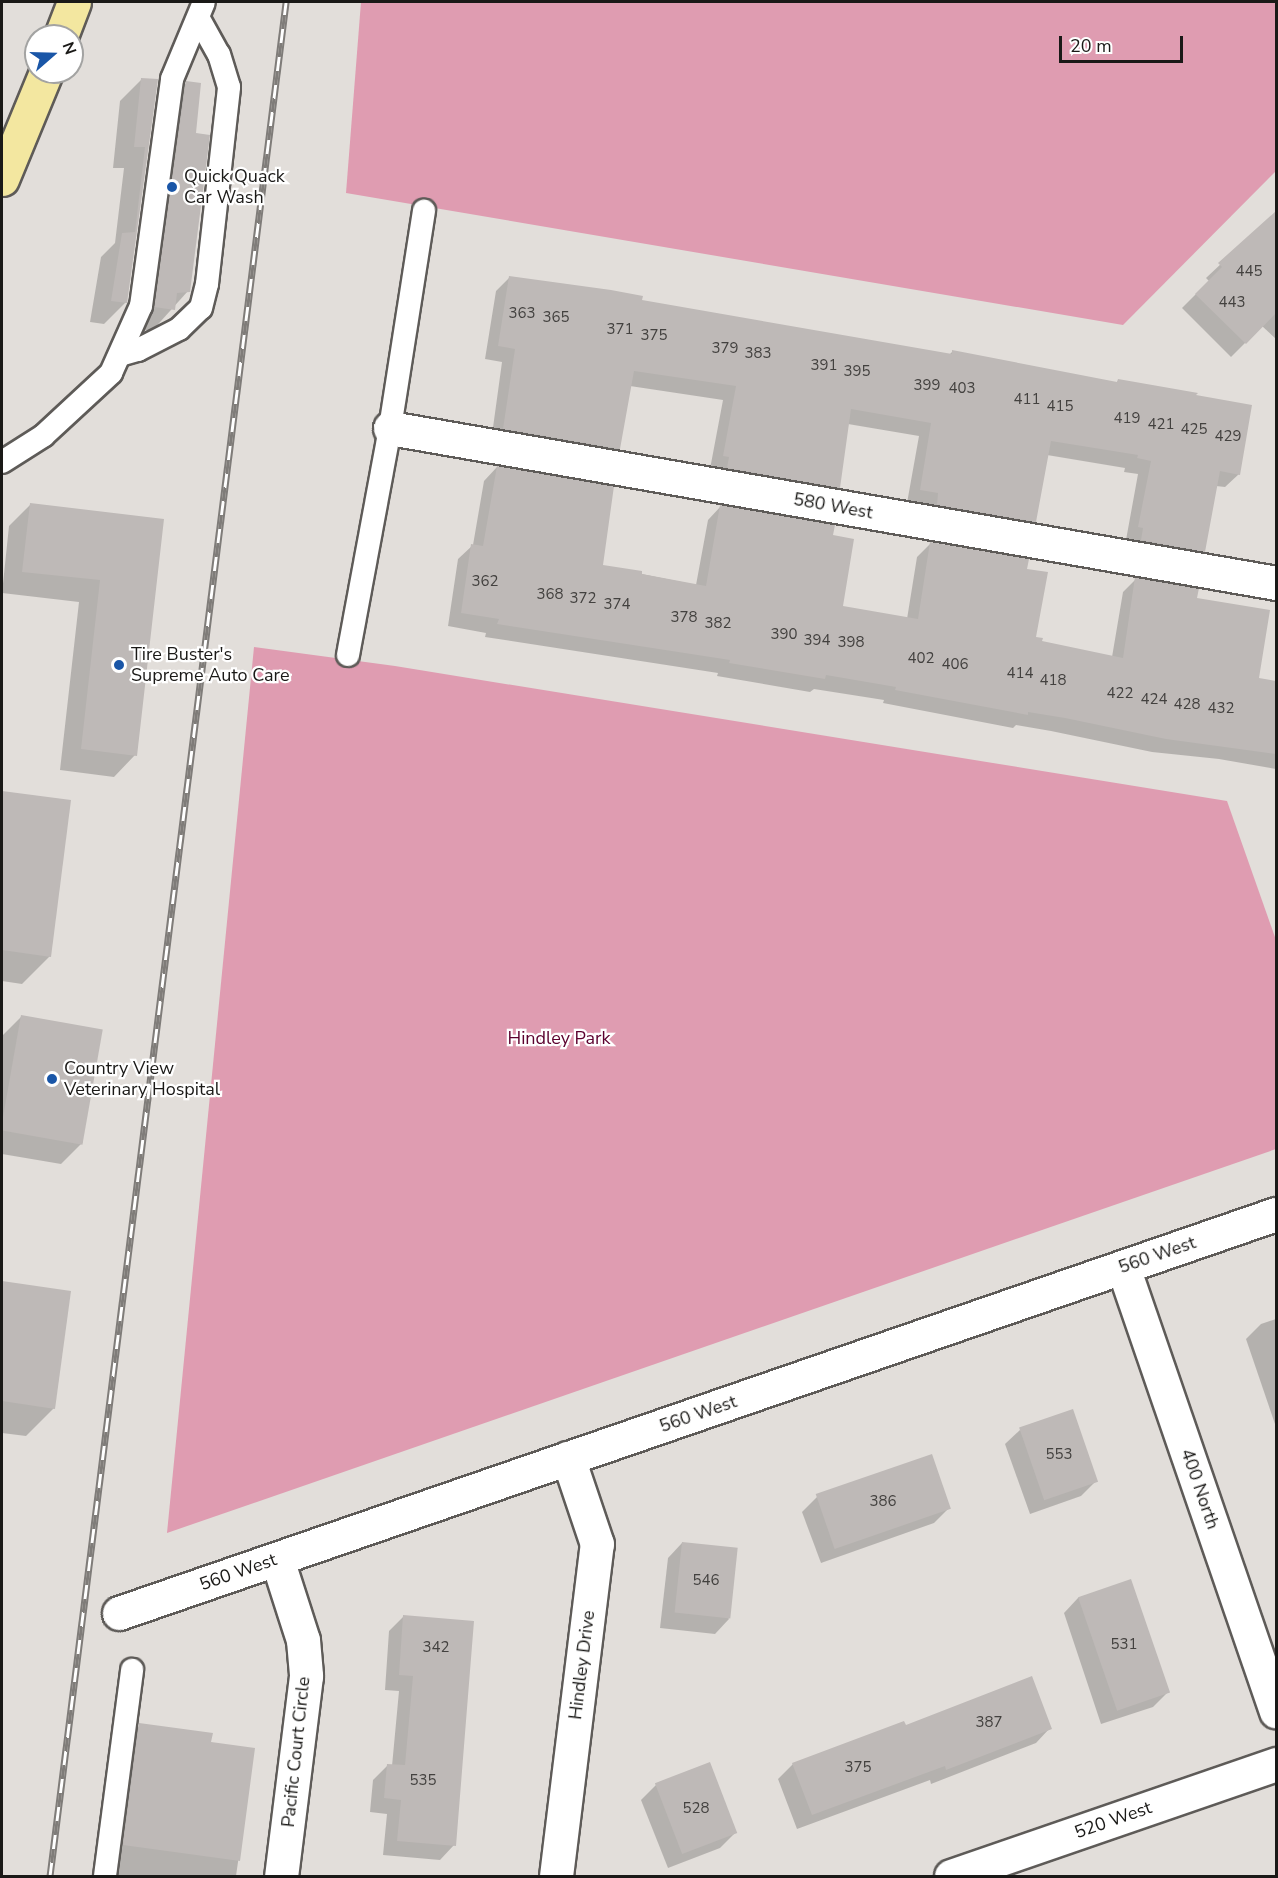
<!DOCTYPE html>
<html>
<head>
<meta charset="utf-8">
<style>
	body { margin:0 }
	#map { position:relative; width:1278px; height:1878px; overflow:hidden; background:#e2deda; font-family:"Nunito Sans",sans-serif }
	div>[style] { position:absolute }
	.green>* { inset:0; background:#df9cb1 }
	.shadow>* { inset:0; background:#0003 }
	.building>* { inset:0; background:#beb9b7; transform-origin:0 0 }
	.roads { filter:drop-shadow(2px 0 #5e5b58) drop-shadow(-2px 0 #5e5b58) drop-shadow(0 2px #5e5b58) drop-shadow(0 -2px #5e5b58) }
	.service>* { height:22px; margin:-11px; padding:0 11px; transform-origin:11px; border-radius:11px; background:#fff }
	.minor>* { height:33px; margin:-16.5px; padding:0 16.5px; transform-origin:16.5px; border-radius:16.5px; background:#fff }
	.primary>* { height:33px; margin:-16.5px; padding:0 16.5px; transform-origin:16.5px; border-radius:16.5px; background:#f3e7a0 }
	.rail>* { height:7px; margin-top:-3.5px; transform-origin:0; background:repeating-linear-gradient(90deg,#fff 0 14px,#7f7c79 0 28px); box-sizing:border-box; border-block:2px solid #7f7c79 }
	.dots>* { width:16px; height:16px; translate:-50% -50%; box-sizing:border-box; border:3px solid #fff; border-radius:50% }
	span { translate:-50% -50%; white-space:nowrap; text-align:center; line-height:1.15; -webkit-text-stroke:4.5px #fff; paint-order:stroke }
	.number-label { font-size:15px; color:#43413f }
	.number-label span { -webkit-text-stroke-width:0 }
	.poi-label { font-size:18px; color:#1a1917 }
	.left { translate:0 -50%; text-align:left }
	.street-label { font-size:18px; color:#1a1917 }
	.park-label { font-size:18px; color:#5b002e }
	.frame { position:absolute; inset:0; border:3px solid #1a1917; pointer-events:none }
	.north { position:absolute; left:24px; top:24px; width:60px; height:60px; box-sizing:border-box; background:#fff; border:2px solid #a3a3a2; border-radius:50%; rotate:70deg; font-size:16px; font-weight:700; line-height:24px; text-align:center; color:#1a1917 }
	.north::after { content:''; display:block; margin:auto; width:21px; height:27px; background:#1a56a7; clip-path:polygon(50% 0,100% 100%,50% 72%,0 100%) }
	.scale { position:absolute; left:1059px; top:36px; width:124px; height:27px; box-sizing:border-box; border:3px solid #1a1917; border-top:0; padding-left:8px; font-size:18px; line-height:21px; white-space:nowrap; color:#1a1917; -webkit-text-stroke:4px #fff; paint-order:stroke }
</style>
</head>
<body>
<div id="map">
	<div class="green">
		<i style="clip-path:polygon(361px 2px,1276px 2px,1276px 171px,1123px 325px,346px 193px)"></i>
		<i style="clip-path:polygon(254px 647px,395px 666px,1227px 801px,1276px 940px,1276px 1149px,167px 1533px)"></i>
	</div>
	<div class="shadow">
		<i style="clip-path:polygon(142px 79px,157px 81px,126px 302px,104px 324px,90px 322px,101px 257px,115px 243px,124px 168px,113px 168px,120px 101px)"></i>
		<i style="clip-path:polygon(186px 83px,195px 134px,188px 291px,152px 331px,134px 328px,164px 105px)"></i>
		<i style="clip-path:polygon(1276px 212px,1276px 339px,1262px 326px,1231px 357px,1182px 308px,1209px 281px,1206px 278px)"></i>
		<i style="clip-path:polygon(509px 278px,949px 355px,953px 351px,1116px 383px,1118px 381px,1239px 474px,1225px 487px,1216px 486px,1204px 551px,1191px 564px,1126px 540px,1138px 474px,1124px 472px,1125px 468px,1047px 455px,1035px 521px,1021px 535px,907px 503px,919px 436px,848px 424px,839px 487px,825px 500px,710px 469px,723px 400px,630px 386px,619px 449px,606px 462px,491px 442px,502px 362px,485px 359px,496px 291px)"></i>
		<i style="clip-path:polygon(497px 467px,602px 566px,696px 585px,708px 520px,721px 506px,831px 536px,841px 607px,907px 619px,917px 557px,931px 543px,1026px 570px,1034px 638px,1040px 643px,1112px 657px,1123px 592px,1136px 579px,1195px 599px,1258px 679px,1276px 682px,1276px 769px,1219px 759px,1152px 752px,1051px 731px,1016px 725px,1013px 728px,883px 703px,884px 700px,814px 689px,810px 692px,717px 676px,718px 673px,485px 637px,486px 633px,448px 626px,458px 559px,473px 545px,484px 481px)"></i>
		<i style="clip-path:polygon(31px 504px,163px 520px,135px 755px,114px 777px,60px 770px,79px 602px,2px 593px,9px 526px)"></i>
		<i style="clip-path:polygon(2px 793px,69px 802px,50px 956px,22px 984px,2px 981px)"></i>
		<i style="clip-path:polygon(21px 1017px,83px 1142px,61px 1164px,2px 1154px,2px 1036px)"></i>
		<i style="clip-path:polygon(2px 1282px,70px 1292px,54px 1408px,26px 1436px,2px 1433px)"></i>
		<i style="clip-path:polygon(1276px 1319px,1276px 1427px,1246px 1339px,1261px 1324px)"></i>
		<i style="clip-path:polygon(1020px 1430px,1096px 1481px,1081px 1496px,1030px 1514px,1005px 1444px)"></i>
		<i style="clip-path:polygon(817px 1497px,949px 1508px,934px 1523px,821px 1563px,802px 1512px)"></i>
		<i style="clip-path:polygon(682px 1543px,729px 1619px,715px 1634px,660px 1628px,668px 1558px)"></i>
		<i style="clip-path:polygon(1130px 1581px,1168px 1692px,1153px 1707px,1101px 1724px,1064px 1613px,1078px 1598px)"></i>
		<i style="clip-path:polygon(404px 1616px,454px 1845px,440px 1860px,383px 1855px,387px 1814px,370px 1812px,373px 1780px,388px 1765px,392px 1766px,399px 1691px,385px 1690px,389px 1631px)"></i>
		<i style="clip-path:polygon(140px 1725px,210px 1744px,254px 1750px,236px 1876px,105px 1876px,118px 1747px)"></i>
		<i style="clip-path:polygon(905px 1727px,1050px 1728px,1036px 1743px,931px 1784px,930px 1780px,797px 1829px,778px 1779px,793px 1764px)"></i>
		<i style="clip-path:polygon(656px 1785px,735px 1833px,720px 1848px,668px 1868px,641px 1800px)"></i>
	</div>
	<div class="building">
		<i style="clip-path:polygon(141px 78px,158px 79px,127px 303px,111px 301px,122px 233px,135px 232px,145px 147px,134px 147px)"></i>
		<i style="clip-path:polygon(186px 81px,201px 83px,196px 133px,210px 135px,190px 292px,177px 293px,175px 310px,154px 307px)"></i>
		<i style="clip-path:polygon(1276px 211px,1276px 313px,1246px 344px,1195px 294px,1222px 267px,1218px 263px)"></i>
		<i style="clip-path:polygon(509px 276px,611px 290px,643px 296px,642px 300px,952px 354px,952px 350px,1117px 382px,1118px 379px,1198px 393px,1196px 395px,1252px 405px,1240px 475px,1220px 471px,1205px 552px,1141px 540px,1143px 528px,1138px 527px,1151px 461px,1137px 458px,1138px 455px,1051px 441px,1036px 522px,937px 505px,938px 493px,920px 490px,931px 423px,851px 409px,840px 488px,727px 468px,729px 457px,723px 456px,736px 386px,634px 371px,620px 449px,503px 429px,515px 349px,498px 346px)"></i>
		<i style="clip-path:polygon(497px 466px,614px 486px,603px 565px,642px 571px,642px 574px,706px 586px,720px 505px,835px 525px,833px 535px,854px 539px,843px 606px,918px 619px,930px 542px,1029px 559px,1027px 569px,1048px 572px,1036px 637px,1043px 638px,1042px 641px,1123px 658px,1135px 577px,1199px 588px,1197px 598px,1270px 610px,1259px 678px,1276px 681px,1276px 754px,1166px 739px,1065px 718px,1028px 712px,1028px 715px,895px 690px,896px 687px,826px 675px,825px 679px,729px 663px,730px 660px,497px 624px,499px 619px,461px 613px,471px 544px,483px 546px)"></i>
		<i style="clip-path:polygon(30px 503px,164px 519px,137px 756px,81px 749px,100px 580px,22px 572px)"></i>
		<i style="clip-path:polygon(2px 791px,71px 800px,51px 957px,2px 950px)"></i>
		<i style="left:21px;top:1015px;width:83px;height:117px;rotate:10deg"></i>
		<i style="clip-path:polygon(2px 1281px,71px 1291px,55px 1409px,2px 1401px)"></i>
		<i style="left:1073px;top:1409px;width:77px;height:57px;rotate:71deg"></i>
		<i style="left:932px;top:1454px;width:58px;height:123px;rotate:71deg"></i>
		<i style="left:682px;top:1542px;width:56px;height:71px;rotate:6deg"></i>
		<i style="left:1131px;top:1579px;width:120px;height:56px;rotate:71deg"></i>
		<i style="clip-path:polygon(403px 1615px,474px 1621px,456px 1846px,397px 1841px,401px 1800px,384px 1798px,387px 1764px,405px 1765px,413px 1676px,399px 1675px)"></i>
		<i style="clip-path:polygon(1032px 1676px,1052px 1729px,946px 1770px,945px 1766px,812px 1815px,792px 1763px,904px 1721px,906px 1725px)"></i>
		<i style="clip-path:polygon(139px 1723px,213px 1733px,211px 1742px,255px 1748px,240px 1861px,123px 1845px)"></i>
		<i style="left:710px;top:1762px;width:76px;height:59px;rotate:69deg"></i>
	</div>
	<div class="roads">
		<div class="service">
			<i style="left:120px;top:355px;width:19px;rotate:-16deg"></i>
			<i style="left:138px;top:350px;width:46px;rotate:-27.1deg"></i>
			<i style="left:179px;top:329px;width:30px;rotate:-44deg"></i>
			<i style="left:201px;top:308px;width:25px;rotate:-76deg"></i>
			<i style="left:207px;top:284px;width:198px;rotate:-83.6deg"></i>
			<i style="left:229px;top:87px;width:34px;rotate:-107deg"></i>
			<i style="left:219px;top:55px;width:41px;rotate:-119.1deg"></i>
			<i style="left:2px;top:462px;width:49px;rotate:-32.4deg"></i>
			<i style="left:43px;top:436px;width:93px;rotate:-42.8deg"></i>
			<i style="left:111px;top:373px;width:73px;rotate:-65.9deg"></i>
			<i style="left:141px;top:306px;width:229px;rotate:-82.2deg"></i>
			<i style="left:172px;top:79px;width:83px;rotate:-67.4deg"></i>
			<i style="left:348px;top:655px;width:231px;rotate:-79.5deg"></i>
			<i style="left:390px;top:428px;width:220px;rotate:-81.1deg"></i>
			<i style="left:105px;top:1876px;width:208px;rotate:-82.5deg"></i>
		</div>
		<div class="minor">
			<i style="left:390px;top:428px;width:899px;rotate:9.92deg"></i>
			<i style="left:1123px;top:1267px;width:470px;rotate:71deg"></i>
			<i style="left:277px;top:1559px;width:85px;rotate:72.2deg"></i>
			<i style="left:303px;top:1640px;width:36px;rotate:85deg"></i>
			<i style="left:306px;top:1676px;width:202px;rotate:97.1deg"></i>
			<i style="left:119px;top:1613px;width:1224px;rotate:-19.03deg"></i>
			<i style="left:556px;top:1876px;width:335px;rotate:-83deg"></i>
			<i style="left:597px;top:1544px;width:91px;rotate:-108.6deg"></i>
			<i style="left:951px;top:1876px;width:344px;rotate:-19deg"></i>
		</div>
		<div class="primary">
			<i style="left:61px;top:36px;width:36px;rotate:-69deg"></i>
			<i style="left:2px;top:179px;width:116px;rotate:-67.6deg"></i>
		</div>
	</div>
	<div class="rail">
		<i style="left:50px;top:1876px;width:1889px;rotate:-82.82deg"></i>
	</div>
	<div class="dots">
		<i style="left:172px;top:187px;background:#1a56a7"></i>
		<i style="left:119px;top:665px;background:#1a56a7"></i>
		<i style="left:52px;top:1079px;background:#1a56a7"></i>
	</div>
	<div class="number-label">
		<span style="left:1249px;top:272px">445</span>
		<span style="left:1232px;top:303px">443</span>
		<span style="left:522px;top:314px">363</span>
		<span style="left:556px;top:318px">365</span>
		<span style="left:620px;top:330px">371</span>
		<span style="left:654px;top:336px">375</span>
		<span style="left:725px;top:349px">379</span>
		<span style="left:758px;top:354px">383</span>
		<span style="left:824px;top:366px">391</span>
		<span style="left:857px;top:372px">395</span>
		<span style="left:927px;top:386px">399</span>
		<span style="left:962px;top:389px">403</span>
		<span style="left:1027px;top:400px">411</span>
		<span style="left:1060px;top:407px">415</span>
		<span style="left:1127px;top:419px">419</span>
		<span style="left:1161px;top:425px">421</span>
		<span style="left:1194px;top:430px">425</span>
		<span style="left:1228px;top:437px">429</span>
		<span style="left:485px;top:582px">362</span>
		<span style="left:550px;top:595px">368</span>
		<span style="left:583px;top:599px">372</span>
		<span style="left:617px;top:605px">374</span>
		<span style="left:684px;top:618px">378</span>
		<span style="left:718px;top:624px">382</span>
		<span style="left:784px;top:635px">390</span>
		<span style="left:817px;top:641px">394</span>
		<span style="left:851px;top:643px">398</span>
		<span style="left:921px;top:659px">402</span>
		<span style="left:955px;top:665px">406</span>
		<span style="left:1020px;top:674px">414</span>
		<span style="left:1053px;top:681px">418</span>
		<span style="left:1120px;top:694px">422</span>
		<span style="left:1154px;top:700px">424</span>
		<span style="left:1187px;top:705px">428</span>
		<span style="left:1221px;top:709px">432</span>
		<span style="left:1059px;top:1455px">553</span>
		<span style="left:883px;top:1502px">386</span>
		<span style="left:706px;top:1581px">546</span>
		<span style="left:1124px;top:1645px">531</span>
		<span style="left:436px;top:1648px">342</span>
		<span style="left:989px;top:1723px">387</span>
		<span style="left:858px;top:1768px">375</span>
		<span style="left:423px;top:1781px">535</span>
		<span style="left:696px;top:1809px">528</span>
	</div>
	<div class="poi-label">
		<span class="left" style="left:184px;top:187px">Quick Quack<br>Car Wash</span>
		<span class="left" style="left:131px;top:665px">Tire Buster's<br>Supreme Auto Care</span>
		<span class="left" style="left:64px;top:1079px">Country View<br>Veterinary Hospital</span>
	</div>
	<div class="street-label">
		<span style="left:833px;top:506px;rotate:10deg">580 West</span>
		<span style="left:1157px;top:1255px;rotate:-19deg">560 West</span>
		<span style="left:698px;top:1414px;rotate:-19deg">560 West</span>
		<span style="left:1200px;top:1489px;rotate:71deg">400 North</span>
		<span style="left:238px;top:1572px;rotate:-19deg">560 West</span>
		<span style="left:582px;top:1665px;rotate:-83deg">Hindley Drive</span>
		<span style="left:296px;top:1752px;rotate:-84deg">Pacific Court Circle</span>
		<span style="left:1113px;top:1820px;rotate:-19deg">520 West</span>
	</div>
	<div class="park-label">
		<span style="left:559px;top:1038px">Hindley Park</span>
	</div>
	<div class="frame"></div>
	<div class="north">N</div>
	<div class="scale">20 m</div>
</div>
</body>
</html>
